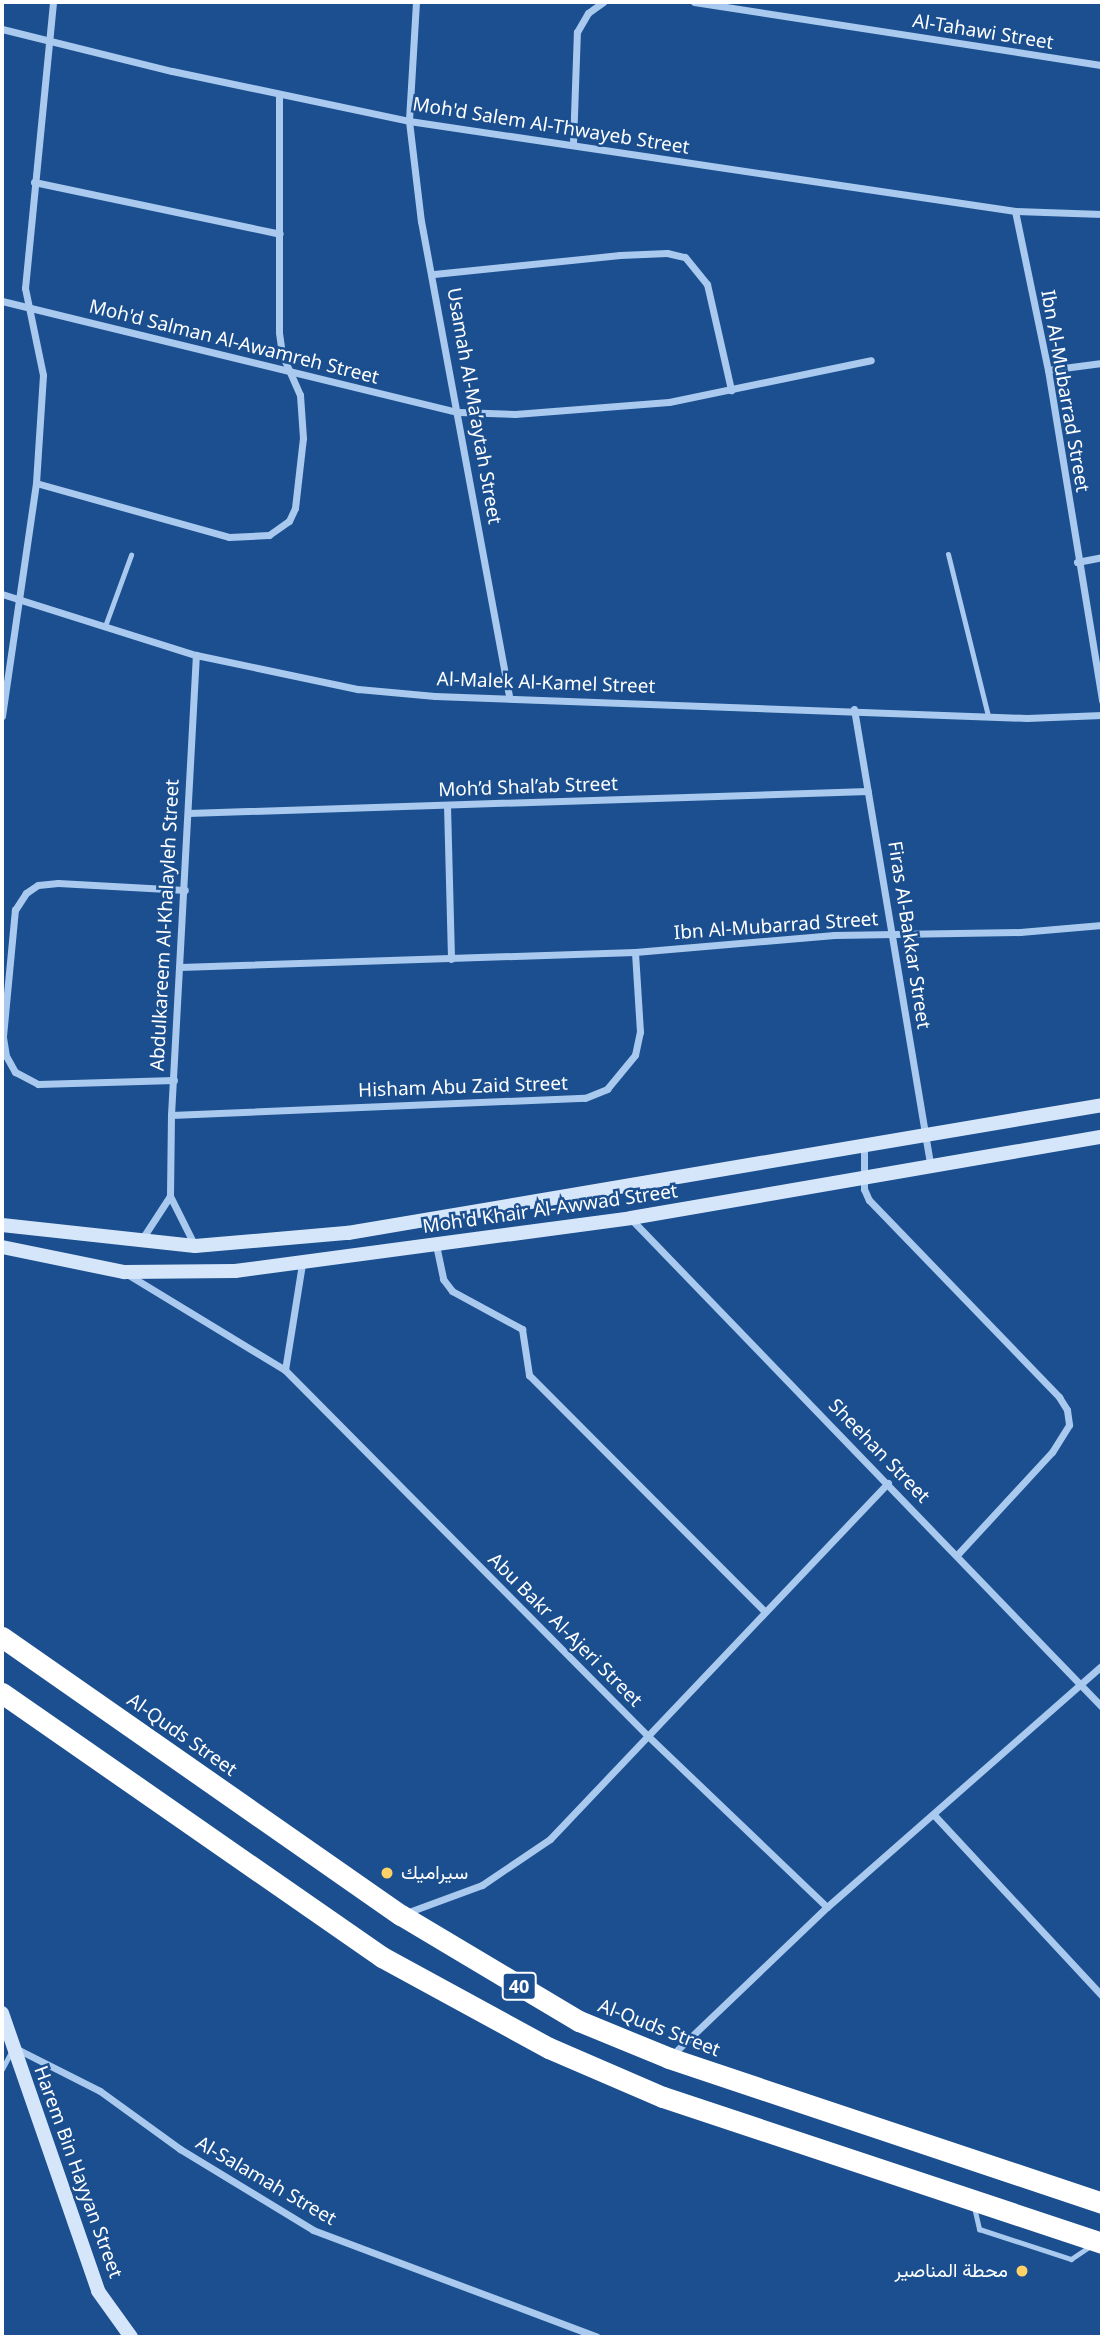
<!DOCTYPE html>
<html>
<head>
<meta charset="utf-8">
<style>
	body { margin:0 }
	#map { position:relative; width:1104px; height:2339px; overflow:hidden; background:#1b4f8f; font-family:"Noto Sans",Vazirmatn,sans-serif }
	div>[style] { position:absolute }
	.lane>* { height:5px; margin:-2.5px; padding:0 2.5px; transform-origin:2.5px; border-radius:2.5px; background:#a9c9ee }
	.street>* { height:7px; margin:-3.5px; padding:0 3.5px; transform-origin:3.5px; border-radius:3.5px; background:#a9c9ee }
	.secondary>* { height:14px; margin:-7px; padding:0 7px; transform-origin:7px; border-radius:7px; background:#d6e6fa }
	.highway>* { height:21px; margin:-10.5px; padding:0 10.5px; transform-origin:10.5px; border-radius:10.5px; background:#fff }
	.dots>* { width:19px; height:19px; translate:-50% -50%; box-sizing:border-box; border:4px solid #1b4f8f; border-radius:50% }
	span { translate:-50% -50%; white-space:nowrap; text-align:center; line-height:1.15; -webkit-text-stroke:5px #1b4f8f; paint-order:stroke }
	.shield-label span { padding:2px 5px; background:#1b4f8f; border:2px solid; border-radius:5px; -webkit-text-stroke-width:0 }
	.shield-label { font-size:18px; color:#fff; font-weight:700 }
	.street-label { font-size:19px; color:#fff }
	.poi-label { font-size:19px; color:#fff }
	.left { translate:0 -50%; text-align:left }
	.right { translate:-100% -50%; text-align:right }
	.frame { position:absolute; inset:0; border:4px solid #fff; pointer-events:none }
</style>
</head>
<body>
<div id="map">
	<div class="lane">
		<i style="left:948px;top:554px;width:167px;rotate:76.1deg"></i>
		<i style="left:105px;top:626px;width:76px;rotate:-69.9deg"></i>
		<i style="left:2px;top:2069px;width:21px;rotate:-62deg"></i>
		<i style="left:974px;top:2207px;width:23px;rotate:77deg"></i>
		<i style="left:979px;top:2229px;width:97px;rotate:18.1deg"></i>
		<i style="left:1071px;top:2259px;width:25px;rotate:-34deg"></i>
	</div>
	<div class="street">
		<i style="left:416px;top:2px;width:119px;rotate:93.4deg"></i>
		<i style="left:409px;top:121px;width:101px;rotate:83.2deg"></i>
		<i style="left:421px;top:221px;width:485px;rotate:79.5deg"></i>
		<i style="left:694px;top:2px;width:413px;rotate:8.8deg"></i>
		<i style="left:2px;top:29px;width:175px;rotate:13.9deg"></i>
		<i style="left:172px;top:71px;width:242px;rotate:11.9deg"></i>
		<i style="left:409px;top:121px;width:613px;rotate:8.45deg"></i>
		<i style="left:1015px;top:211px;width:87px;rotate:2deg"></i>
		<i style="left:573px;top:144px;width:112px;rotate:-88deg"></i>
		<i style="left:577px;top:32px;width:22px;rotate:-60deg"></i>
		<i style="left:588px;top:13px;width:19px;rotate:-36deg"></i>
		<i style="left:34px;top:182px;width:251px;rotate:11.9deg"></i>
		<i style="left:1015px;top:211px;width:162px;rotate:78.3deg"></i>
		<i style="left:1048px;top:370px;width:335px;rotate:80.7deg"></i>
		<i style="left:434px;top:274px;width:187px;rotate:-5.8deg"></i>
		<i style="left:620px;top:255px;width:47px;rotate:-2.4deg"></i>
		<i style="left:667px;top:253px;width:18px;rotate:13deg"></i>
		<i style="left:685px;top:257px;width:35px;rotate:51deg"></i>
		<i style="left:707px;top:284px;width:109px;rotate:77.2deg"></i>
		<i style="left:2px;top:301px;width:470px;rotate:13.7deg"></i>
		<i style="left:459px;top:412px;width:56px;rotate:2deg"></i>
		<i style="left:515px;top:414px;width:154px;rotate:-4.5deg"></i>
		<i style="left:669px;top:402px;width:206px;rotate:-11.7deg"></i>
		<i style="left:1048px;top:370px;width:54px;rotate:-7.4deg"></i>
		<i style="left:36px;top:483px;width:200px;rotate:15.6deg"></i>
		<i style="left:229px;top:537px;width:40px;rotate:-2.9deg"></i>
		<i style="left:269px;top:535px;width:24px;rotate:-35deg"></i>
		<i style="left:289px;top:521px;width:14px;rotate:-65deg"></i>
		<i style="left:295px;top:508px;width:70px;rotate:-83.5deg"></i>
		<i style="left:303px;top:438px;width:43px;rotate:-94deg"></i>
		<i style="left:300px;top:395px;width:45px;rotate:-113.7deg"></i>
		<i style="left:282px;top:354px;width:22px;rotate:-98deg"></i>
		<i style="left:279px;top:332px;width:237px;rotate:-90deg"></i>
		<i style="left:1077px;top:562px;width:25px;rotate:-11deg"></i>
		<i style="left:2px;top:594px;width:203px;rotate:17.5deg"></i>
		<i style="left:196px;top:655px;width:166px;rotate:11.9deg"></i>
		<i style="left:358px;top:689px;width:77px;rotate:5.2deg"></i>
		<i style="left:435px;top:696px;width:592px;rotate:2.13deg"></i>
		<i style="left:1027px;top:718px;width:75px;rotate:-2.3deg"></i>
		<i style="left:854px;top:709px;width:464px;rotate:80.5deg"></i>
		<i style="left:2px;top:716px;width:235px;rotate:-81.7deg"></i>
		<i style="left:36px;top:483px;width:108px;rotate:-86.3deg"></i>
		<i style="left:43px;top:375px;width:89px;rotate:-101.7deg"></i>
		<i style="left:25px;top:288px;width:287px;rotate:-84.4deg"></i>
		<i style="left:447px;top:805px;width:154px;rotate:88.5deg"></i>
		<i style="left:188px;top:813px;width:680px;rotate:-1.85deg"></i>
		<i style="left:180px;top:967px;width:455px;rotate:-1.9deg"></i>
		<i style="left:635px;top:952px;width:200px;rotate:-4.9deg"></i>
		<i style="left:834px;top:935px;width:186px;rotate:-0.9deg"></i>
		<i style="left:1020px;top:932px;width:82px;rotate:-4.9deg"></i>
		<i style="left:174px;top:1080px;width:136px;rotate:178.3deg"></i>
		<i style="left:38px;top:1084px;width:26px;rotate:-152deg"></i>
		<i style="left:15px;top:1072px;width:18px;rotate:-119deg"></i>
		<i style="left:6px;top:1056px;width:20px;rotate:-99deg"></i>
		<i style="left:3px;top:1036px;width:127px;rotate:-84.6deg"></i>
		<i style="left:15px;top:910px;width:20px;rotate:-57deg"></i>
		<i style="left:26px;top:893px;width:14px;rotate:-34deg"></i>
		<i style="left:38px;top:885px;width:20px;rotate:-6deg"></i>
		<i style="left:58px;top:883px;width:127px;rotate:3.2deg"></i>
		<i style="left:171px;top:1115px;width:414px;rotate:-2.4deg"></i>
		<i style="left:585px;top:1098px;width:24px;rotate:-22deg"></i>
		<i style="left:607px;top:1089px;width:44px;rotate:-50.5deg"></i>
		<i style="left:635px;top:1055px;width:24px;rotate:-78deg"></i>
		<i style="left:640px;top:1032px;width:80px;rotate:-93.6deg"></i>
		<i style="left:864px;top:1147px;width:42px;rotate:90deg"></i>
		<i style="left:864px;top:1189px;width:12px;rotate:66deg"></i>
		<i style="left:869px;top:1200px;width:274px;rotate:46deg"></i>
		<i style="left:1059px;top:1397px;width:15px;rotate:58deg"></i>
		<i style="left:1067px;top:1410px;width:15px;rotate:82deg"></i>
		<i style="left:1069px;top:1425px;width:32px;rotate:122deg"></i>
		<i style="left:1052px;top:1452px;width:140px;rotate:132.7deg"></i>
		<i style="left:631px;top:1219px;width:678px;rotate:46.02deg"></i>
		<i style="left:142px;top:1239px;width:51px;rotate:-56.9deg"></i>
		<i style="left:436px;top:1245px;width:35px;rotate:78deg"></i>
		<i style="left:443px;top:1279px;width:15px;rotate:53deg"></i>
		<i style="left:452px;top:1291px;width:80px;rotate:28.5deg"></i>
		<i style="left:522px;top:1329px;width:47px;rotate:81.3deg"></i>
		<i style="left:529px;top:1375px;width:334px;rotate:45.1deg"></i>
		<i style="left:195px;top:1246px;width:56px;rotate:-116.6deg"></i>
		<i style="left:170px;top:1196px;width:81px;rotate:-89.3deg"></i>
		<i style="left:171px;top:1115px;width:461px;rotate:-86.9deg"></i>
		<i style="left:127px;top:1274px;width:185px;rotate:31.3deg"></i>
		<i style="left:285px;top:1370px;width:517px;rotate:45.24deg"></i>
		<i style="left:649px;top:1737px;width:246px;rotate:43.7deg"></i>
		<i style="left:285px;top:1370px;width:107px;rotate:-80.9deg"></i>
		<i style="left:934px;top:1815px;width:247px;rotate:47.1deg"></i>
		<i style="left:406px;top:1913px;width:81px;rotate:-20.2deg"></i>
		<i style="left:482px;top:1885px;width:82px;rotate:-34.1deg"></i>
		<i style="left:550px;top:1839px;width:491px;rotate:-46.5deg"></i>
		<i style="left:15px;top:2048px;width:95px;rotate:26.8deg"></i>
		<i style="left:100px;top:2091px;width:99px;rotate:35.9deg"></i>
		<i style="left:180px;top:2149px;width:156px;rotate:31.3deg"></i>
		<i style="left:313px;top:2230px;width:303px;rotate:20.6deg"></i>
		<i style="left:672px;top:2055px;width:214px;rotate:-43.7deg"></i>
		<i style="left:827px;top:1907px;width:366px;rotate:-41.3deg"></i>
	</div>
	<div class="secondary">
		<i style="left:2px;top:1225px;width:194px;rotate:6.2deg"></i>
		<i style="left:195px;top:1246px;width:154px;rotate:-4.9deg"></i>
		<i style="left:348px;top:1233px;width:765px;rotate:-9.63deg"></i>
		<i style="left:2px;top:1247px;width:125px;rotate:11.6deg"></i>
		<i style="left:124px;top:1272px;width:111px;rotate:-0.5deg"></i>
		<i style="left:235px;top:1271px;width:400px;rotate:-7.6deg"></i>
		<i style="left:631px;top:1218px;width:478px;rotate:-9.8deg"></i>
		<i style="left:2px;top:2013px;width:294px;rotate:70.9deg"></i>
		<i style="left:98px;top:2291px;width:57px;rotate:54.3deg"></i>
	</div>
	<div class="highway">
		<i style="left:2px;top:1637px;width:486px;rotate:34.9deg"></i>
		<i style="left:401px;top:1915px;width:207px;rotate:30.8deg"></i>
		<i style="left:579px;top:2021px;width:97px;rotate:22.3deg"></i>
		<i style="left:669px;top:2058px;width:457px;rotate:18.5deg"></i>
		<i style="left:2px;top:1693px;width:463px;rotate:34.8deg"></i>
		<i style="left:382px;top:1957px;width:190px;rotate:28.6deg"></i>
		<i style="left:549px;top:2048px;width:124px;rotate:23.3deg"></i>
		<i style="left:663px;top:2097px;width:463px;rotate:18.4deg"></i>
	</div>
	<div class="dots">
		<i style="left:387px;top:1873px;background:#ffd166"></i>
		<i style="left:1022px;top:2271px;background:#ffd166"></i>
	</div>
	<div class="shield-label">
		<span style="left:519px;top:1986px">40</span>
	</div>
	<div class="street-label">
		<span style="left:983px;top:32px;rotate:9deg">Al-Tahawi Street</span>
		<span style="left:551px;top:126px;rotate:9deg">Moh'd Salem Al-Thwayeb Street</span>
		<span style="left:234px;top:342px;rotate:14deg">Moh'd Salman Al-Awamreh Street</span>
		<span style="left:1065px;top:391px;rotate:80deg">Ibn Al-Mubarrad Street</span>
		<span style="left:474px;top:406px;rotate:80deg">Usamah Al-Ma’aytah Street</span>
		<span style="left:546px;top:683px;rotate:2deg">Al-Malek Al-Kamel Street</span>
		<span style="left:528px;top:787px;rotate:-2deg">Moh’d Shal’ab Street</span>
		<span style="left:165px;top:925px;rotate:-87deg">Abdulkareem Al-Khalayleh Street</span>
		<span style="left:776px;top:926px;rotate:-4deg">Ibn Al-Mubarrad Street</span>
		<span style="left:909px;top:935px;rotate:81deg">Firas Al-Bakkar Street</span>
		<span style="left:463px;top:1087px;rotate:-2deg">Hisham Abu Zaid Street</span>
		<span style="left:550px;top:1209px;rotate:-8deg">Moh'd Khair Al-Awwad Street</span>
		<span style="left:879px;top:1451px;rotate:46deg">Sheehan Street</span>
		<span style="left:565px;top:1630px;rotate:45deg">Abu Bakr Al-Ajeri Street</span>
		<span style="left:182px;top:1735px;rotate:35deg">Al-Quds Street</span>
		<span style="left:659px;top:2028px;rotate:21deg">Al-Quds Street</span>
		<span style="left:78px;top:2172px;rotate:70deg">Harem Bin Hayyan Street</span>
		<span style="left:266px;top:2181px;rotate:30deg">Al-Salamah Street</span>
	</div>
	<div class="poi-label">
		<span class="left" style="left:401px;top:1873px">سيراميك</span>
		<span class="right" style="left:1008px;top:2271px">محطة المناصير</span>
	</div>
	<div class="frame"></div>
</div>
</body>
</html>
